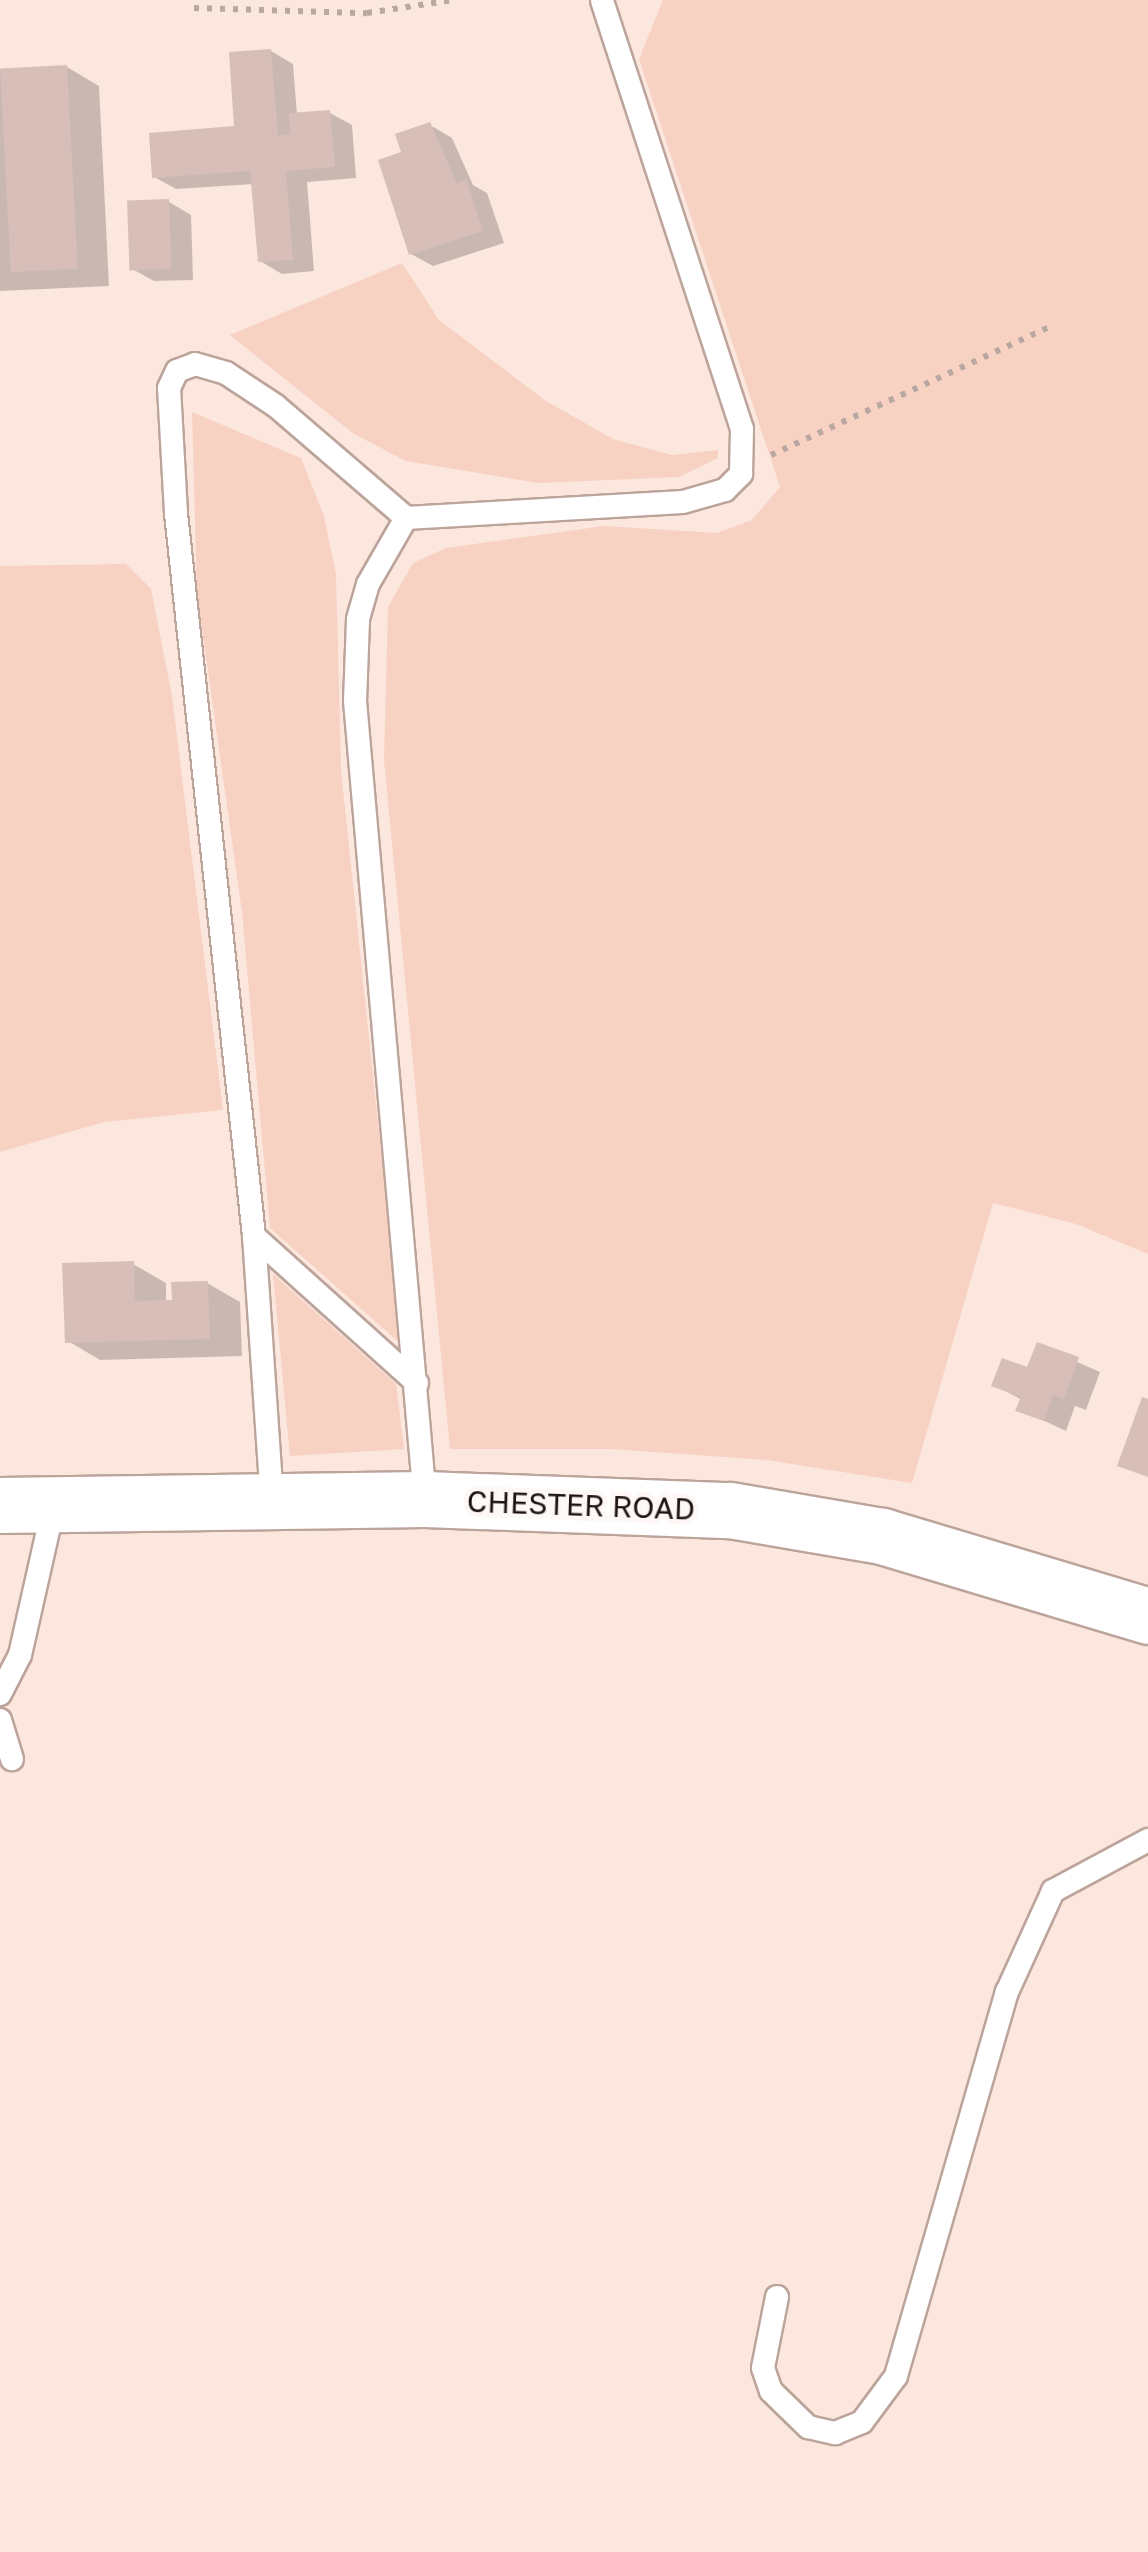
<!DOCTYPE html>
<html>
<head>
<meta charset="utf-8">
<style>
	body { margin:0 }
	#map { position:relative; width:1148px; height:2552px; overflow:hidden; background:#fce7df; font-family:"Golos Text",sans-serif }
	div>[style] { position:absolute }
	.green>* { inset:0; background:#f7d1c1 }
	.shadow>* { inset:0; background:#0003 }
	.building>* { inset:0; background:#d8beb8; transform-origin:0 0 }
	.path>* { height:6px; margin-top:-3px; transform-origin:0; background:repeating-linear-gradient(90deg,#b9a8a1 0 5px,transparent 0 13px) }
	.roads { filter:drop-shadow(2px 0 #bca49b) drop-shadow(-2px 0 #bca49b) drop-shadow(0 2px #bca49b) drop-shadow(0 -2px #bca49b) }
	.service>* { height:22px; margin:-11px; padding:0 11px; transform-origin:11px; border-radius:11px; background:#fff }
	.primary>* { height:55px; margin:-27.5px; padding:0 27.5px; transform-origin:27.5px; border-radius:27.5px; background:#fff }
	span { translate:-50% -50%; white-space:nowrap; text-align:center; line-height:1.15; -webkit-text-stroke:10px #fdf8f6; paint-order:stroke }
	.street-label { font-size:30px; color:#1e1512 }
</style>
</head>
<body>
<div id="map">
	<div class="green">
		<i style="clip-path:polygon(663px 0,1148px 0,1148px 1254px,1076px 1224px,993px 1203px,912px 1483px,767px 1460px,611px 1449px,450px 1449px,384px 760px,388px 607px,413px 563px,446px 548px,604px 526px,717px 533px,752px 520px,780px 487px,639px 59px)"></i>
		<i style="clip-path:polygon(402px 263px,439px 320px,546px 401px,613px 439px,672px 455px,718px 450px,718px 458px,679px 477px,538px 483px,406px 461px,354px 434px,230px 335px)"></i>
		<i style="clip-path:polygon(192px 412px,301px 458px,324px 516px,336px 574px,341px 770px,401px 1344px,270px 1228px,242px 912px,197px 593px)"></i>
		<i style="clip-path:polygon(126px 564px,151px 589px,172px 696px,223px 1110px,104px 1122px,0 1152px,0 566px)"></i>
		<i style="clip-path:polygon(273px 1274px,396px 1384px,404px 1449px,290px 1456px)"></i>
	</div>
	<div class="shadow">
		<i style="clip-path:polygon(271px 51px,293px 64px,297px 115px,330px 113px,352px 125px,356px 178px,307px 182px,314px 271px,282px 274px,260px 261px,254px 184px,176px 189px,154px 177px,237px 128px)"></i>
		<i style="clip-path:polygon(67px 67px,99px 86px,109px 286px,0 291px,0 70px)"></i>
		<i style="clip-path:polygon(430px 125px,452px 138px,473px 185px,487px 193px,504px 243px,433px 266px,411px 254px)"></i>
		<i style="clip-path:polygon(169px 202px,191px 215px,193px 280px,154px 281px,132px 269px)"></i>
		<i style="clip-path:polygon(133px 1264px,166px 1283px,166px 1303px,207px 1283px,240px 1302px,242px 1356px,100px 1360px,68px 1341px)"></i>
		<i style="clip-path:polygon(1038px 1345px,1100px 1372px,1086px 1410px,1075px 1406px,1066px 1431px,1019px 1409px,1022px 1400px,994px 1385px,1029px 1370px)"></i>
	</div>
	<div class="building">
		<i style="clip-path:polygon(271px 49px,278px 136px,290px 134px,289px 113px,330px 110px,335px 167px,286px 171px,293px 260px,258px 262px,250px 171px,152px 178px,149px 133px,234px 126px,229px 52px)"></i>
		<i style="left:67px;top:65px;width:204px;height:67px;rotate:87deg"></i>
		<i style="clip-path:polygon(430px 122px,457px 184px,466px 178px,483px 231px,409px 255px,378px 160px,401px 152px,395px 134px)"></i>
		<i style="left:169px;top:199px;width:70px;height:42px;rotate:88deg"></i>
		<i style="clip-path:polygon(134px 1261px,135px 1301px,172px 1300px,171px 1282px,208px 1281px,210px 1339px,65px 1343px,62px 1263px)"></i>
		<i style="clip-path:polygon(1037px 1342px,1079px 1357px,1064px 1399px,1053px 1395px,1044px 1421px,1015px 1411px,1021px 1397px,991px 1386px,1002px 1358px,1027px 1367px)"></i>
		<i style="clip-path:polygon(1142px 1397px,1148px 1399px,1148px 1477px,1117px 1466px)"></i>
	</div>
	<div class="path">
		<i style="left:194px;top:8px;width:173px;rotate:1.7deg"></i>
		<i style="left:367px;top:13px;width:87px;rotate:-8.6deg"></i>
		<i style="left:771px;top:455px;width:309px;rotate:-24.7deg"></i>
	</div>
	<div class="roads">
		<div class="service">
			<i style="left:406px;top:518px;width:76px;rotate:119.9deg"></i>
			<i style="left:368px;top:584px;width:37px;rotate:106deg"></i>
			<i style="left:358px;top:620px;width:81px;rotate:92.1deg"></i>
			<i style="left:355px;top:701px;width:801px;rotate:84.99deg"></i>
			<i style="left:254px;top:1236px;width:265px;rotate:86.1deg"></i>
			<i style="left:417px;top:1383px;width:219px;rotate:-138deg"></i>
			<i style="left:254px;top:1236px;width:727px;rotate:-96.16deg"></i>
			<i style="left:176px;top:513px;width:125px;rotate:-93.2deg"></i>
			<i style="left:169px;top:388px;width:19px;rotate:-65deg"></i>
			<i style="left:177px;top:371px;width:19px;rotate:-21deg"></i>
			<i style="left:195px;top:364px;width:32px;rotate:16deg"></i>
			<i style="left:226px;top:373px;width:60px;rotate:33.4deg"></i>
			<i style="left:276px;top:406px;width:172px;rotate:40.7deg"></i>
			<i style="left:406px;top:518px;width:277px;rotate:-3.3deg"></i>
			<i style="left:683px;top:502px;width:44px;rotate:-15.9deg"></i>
			<i style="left:725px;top:490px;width:23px;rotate:-45deg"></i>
			<i style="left:741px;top:474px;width:45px;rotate:-88.7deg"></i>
			<i style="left:742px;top:429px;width:451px;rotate:-108.1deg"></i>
			<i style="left:0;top:1694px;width:44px;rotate:-62.9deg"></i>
			<i style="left:20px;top:1655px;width:155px;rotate:-77.3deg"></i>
			<i style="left:0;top:1720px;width:41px;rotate:72.9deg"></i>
			<i style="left:777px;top:2297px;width:72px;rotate:101.2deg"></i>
			<i style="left:763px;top:2368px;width:24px;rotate:71deg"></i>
			<i style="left:771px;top:2391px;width:52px;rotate:44.2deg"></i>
			<i style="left:808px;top:2427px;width:28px;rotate:13deg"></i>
			<i style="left:835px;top:2433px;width:29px;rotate:-22deg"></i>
			<i style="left:862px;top:2422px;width:57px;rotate:-53.5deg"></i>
			<i style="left:896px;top:2376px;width:400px;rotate:-73.9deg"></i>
			<i style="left:1007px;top:1992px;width:111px;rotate:-65.5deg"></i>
			<i style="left:1053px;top:1891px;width:108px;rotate:-28.2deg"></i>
		</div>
		<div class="primary">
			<i style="left:0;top:1505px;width:425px;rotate:-0.8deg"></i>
			<i style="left:425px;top:1499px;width:305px;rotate:2.1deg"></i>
			<i style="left:730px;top:1510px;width:154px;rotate:9.7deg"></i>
			<i style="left:882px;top:1536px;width:278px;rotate:16.7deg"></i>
		</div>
	</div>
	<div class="street-label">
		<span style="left:581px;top:1505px;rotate:2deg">CHESTER ROAD</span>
	</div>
</div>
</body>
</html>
